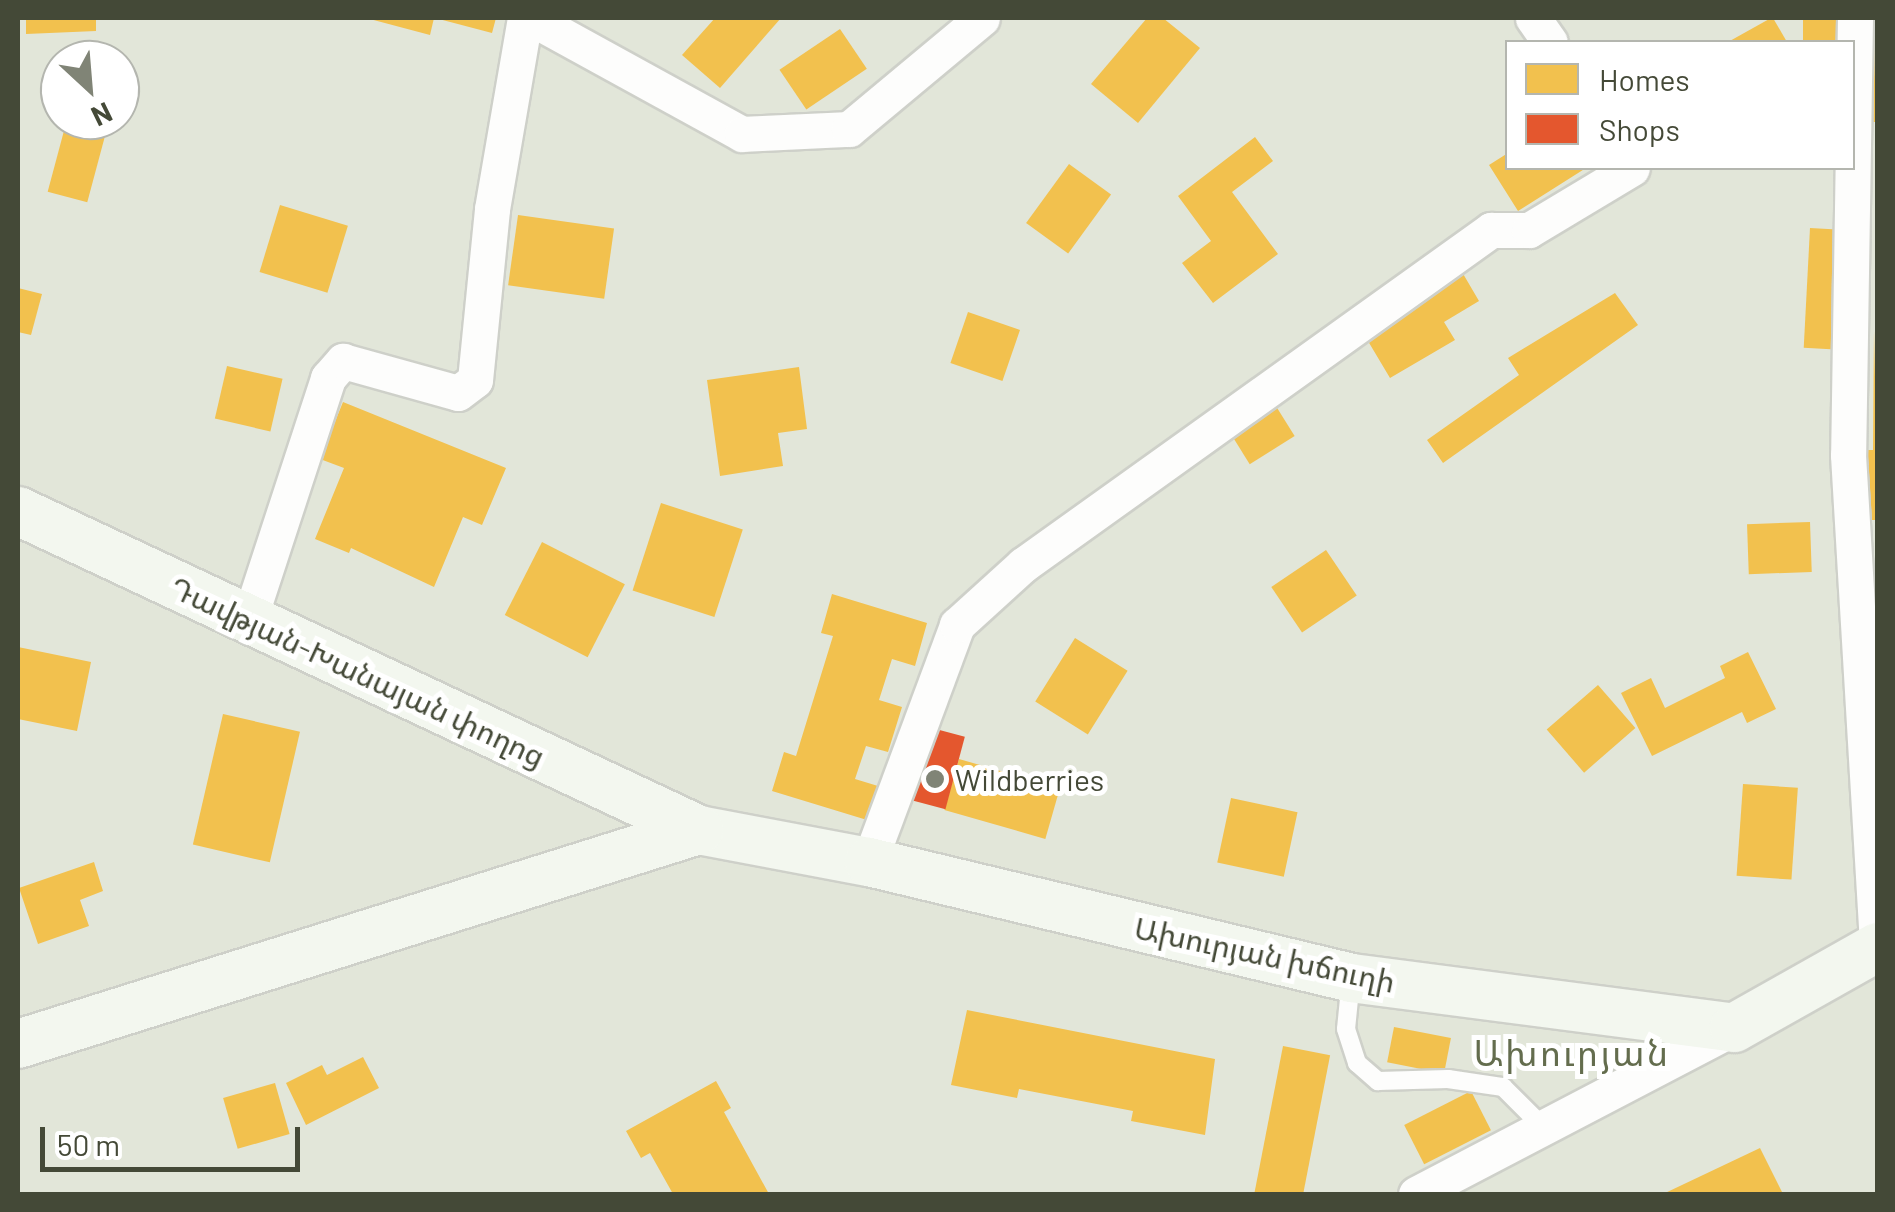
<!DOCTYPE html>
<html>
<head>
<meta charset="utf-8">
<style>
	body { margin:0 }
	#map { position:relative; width:1895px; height:1212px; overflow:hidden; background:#f0f2ec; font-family:Barlow,"Noto Sans Armenian",sans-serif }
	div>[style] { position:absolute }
	.residential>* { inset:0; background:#e2e6d9 }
	.homes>* { inset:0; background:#f2c14e; transform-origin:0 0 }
	.shops>* { inset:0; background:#e4572e; transform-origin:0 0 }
	.roads { filter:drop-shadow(2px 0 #ced0c9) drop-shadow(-2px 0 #ced0c9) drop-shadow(0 2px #ced0c9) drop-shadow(0 -2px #ced0c9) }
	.lane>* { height:18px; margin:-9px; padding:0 9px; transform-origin:9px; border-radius:9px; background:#fdfdfc }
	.street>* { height:35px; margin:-17.5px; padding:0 17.5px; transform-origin:17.5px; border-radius:17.5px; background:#fdfdfc }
	.secondary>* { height:48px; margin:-24px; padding:0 24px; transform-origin:24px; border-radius:24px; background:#f3f7ef }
	.dots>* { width:28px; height:28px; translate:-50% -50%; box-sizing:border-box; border:5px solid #fff; border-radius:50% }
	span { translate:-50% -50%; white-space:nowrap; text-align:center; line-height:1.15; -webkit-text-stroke:10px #fff; paint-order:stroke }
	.street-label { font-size:30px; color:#444937 }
	.poi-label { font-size:30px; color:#444937 }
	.left { translate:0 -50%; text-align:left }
	.quarter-label { font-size:35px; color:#646d4e; letter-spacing:2.5px }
	.frame { position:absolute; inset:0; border:20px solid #444937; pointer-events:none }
	.legend { position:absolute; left:1505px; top:40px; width:350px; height:130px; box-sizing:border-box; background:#fff; border:2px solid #b4b6af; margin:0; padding:12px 18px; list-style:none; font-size:30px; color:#444937 }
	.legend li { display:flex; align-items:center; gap:20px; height:50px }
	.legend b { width:50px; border:2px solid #b4b6af }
	.north { position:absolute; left:40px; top:40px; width:100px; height:100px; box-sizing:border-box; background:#fff; border:2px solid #b4b6af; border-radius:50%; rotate:154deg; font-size:28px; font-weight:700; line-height:40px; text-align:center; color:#444937 }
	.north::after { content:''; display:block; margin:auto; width:35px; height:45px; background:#808476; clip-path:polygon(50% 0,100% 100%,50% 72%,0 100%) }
	.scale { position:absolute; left:40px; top:1127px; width:260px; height:45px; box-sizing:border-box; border:5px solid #444937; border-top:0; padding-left:12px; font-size:30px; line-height:35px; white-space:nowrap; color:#444937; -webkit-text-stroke:8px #fff; paint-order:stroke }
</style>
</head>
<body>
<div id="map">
	<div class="residential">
		<i style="clip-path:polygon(evenodd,18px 18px,1877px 18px,1877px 1194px,18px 1194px,18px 18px,1508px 42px,1852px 42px,1852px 168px,1508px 168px,1508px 42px,18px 18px,60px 60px,120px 60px,120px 120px,60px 120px,60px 60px)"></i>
	</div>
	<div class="homes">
		<i style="clip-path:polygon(26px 18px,96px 18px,96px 31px,26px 34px)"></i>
		<i style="clip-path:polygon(366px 18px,434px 18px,430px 35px)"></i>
		<i style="clip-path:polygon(435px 18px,496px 18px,492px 33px)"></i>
		<i style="clip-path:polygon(715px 18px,781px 18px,720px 88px,682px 55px)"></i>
		<i style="clip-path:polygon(1147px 18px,1163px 18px,1200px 48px,1138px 123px,1091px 84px)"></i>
		<i style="clip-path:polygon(1773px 18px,1787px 42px,1728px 42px,1771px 18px)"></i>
		<i style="left:1803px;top:18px;width:33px;height:24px"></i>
		<i style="clip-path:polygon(1870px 18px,1878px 18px,1878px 122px,1872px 122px)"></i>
		<i style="left:840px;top:29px;width:48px;height:73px;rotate:56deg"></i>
		<i style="left:65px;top:127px;width:41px;height:67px;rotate:15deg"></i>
		<i style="clip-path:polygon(1255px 137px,1273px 161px,1232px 192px,1278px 254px,1213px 303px,1182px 263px,1211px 241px,1178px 196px)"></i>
		<i style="clip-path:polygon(1508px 153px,1508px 168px,1586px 168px,1518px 211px,1489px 165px)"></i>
		<i style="left:1069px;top:164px;width:52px;height:73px;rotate:36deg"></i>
		<i style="left:280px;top:205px;width:71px;height:70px;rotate:17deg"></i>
		<i style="left:518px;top:215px;width:97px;height:71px;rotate:8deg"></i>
		<i style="left:1810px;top:228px;width:36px;height:120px;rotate:3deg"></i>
		<i style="clip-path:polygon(1462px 272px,1479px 301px,1444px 322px,1455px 340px,1390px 378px,1362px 331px)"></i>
		<i style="clip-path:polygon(18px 288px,42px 294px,31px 335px,18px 332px)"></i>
		<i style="clip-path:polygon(1615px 293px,1638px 325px,1443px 463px,1427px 440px,1519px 375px,1508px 358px)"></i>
		<i style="left:968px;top:312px;width:55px;height:54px;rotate:19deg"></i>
		<i style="clip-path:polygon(1874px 330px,1878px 520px,1860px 520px,1861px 450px,1873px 450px)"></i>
		<i style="left:227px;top:366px;width:57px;height:54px;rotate:13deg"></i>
		<i style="clip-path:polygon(799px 367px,807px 429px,778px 433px,783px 466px,720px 476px,707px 380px)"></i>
		<i style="clip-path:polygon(343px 402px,506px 468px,482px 525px,463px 517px,434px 587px,351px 548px,349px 553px,315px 539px,344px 468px,320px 459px)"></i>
		<i style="left:1274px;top:403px;width:39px;height:53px;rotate:58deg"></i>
		<i style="left:661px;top:503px;width:86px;height:92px;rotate:18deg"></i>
		<i style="left:1810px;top:522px;width:50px;height:63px;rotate:88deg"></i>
		<i style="left:542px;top:542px;width:93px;height:82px;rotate:27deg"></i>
		<i style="left:1326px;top:550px;width:55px;height:66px;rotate:56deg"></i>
		<i style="clip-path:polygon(832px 594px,927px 623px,915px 666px,892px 659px,879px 700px,902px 707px,888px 752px,866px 746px,855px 779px,878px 786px,867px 820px,772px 791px,784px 752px,796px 756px,833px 636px,821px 633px)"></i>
		<i style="left:1075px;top:638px;width:62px;height:75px;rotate:32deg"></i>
		<i style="clip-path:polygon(18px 647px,91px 662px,77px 731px,18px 719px)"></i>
		<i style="clip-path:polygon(1748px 652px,1776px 709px,1747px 723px,1742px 712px,1652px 756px,1621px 693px,1651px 678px,1665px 708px,1725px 678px,1720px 666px)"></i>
		<i style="left:1598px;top:685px;width:57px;height:68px;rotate:49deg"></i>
		<i style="left:223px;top:714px;width:79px;height:134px;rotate:13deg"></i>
		<i style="left:959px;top:759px;width:105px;height:53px;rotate:16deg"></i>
		<i style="left:1743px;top:784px;width:55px;height:92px;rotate:4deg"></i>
		<i style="left:1231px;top:798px;width:68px;height:66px;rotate:12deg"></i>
		<i style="clip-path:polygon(94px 862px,103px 891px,80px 900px,89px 926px,38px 944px,19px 888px)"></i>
		<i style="clip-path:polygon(967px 1010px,1215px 1059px,1205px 1135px,1131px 1121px,1133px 1111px,1019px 1089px,1017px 1098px,951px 1085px)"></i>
		<i style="left:1394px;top:1027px;width:58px;height:36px;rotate:11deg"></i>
		<i style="left:1283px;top:1046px;width:48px;height:151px;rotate:11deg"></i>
		<i style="clip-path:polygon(363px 1057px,379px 1088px,306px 1125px,286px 1083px,322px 1065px,327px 1075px)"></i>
		<i style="clip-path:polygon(716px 1081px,731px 1108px,724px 1112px,769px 1194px,673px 1194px,650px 1153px,641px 1158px,626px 1131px)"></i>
		<i style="left:275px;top:1083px;width:53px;height:54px;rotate:74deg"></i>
		<i style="left:1471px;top:1091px;width:44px;height:75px;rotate:63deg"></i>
		<i style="clip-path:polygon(1760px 1148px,1783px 1194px,1663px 1194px)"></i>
	</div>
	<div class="shops">
		<i style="left:932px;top:728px;width:34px;height:75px;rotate:15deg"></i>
	</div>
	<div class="roads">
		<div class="lane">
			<i style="left:1351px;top:979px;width:50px;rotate:95.7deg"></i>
			<i style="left:1346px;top:1029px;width:36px;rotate:72deg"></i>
			<i style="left:1357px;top:1063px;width:28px;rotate:41deg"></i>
			<i style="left:1378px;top:1081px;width:70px;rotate:-1.6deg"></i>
			<i style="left:1448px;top:1079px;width:56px;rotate:8.3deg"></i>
			<i style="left:1503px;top:1087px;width:59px;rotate:45deg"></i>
		</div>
		<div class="street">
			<i style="left:531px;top:18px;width:241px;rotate:28.8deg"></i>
			<i style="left:742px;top:134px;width:107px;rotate:-2.7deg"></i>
			<i style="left:849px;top:129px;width:173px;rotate:-39.8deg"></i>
			<i style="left:1533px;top:18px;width:29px;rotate:55deg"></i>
			<i style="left:1855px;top:18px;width:437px;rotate:90.9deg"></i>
			<i style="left:1848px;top:455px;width:493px;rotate:86.6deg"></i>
			<i style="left:249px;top:620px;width:255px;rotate:-71.9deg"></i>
			<i style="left:328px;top:378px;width:23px;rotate:-49deg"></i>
			<i style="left:343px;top:361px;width:119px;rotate:15.5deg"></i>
			<i style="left:458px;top:393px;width:21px;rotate:-37deg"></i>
			<i style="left:475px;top:380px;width:172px;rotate:-84.3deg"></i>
			<i style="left:492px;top:209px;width:194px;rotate:-80.2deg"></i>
			<i style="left:869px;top:862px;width:253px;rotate:-69.6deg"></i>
			<i style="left:957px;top:625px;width:89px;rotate:-42.3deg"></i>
			<i style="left:1023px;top:565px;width:576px;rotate:-35.6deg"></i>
			<i style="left:1491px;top:230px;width:38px"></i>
			<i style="left:1529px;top:230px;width:120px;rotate:-31deg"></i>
			<i style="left:1416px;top:1194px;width:359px;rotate:-27.6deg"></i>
		</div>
		<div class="secondary">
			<i style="left:18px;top:511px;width:752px;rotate:25.1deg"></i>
			<i style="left:699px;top:830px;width:173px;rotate:10.7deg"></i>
			<i style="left:869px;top:862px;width:496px;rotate:13.5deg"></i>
			<i style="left:1351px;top:978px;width:386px;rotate:7.4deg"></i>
			<i style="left:1734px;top:1028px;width:165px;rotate:-29.4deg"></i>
			<i style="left:18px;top:1044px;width:714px;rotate:-17.45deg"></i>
		</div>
	</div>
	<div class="dots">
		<i style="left:935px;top:779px;background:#808476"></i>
	</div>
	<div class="street-label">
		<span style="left:358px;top:671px;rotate:25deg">Դավթյան-Խանայան փողոց</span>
		<span style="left:1265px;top:954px;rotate:12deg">Ախուրյան խճուղի</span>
	</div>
	<div class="poi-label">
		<span class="left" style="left:955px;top:779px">Wildberries</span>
	</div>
	<div class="quarter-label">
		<span style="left:1572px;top:1052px">Ախուրյան</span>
	</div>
	<div class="frame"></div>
	<ul class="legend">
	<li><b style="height:28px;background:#f2c14e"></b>Homes</li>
	<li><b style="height:28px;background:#e4572e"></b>Shops</li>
	</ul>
	<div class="north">N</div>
	<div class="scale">50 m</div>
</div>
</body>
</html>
